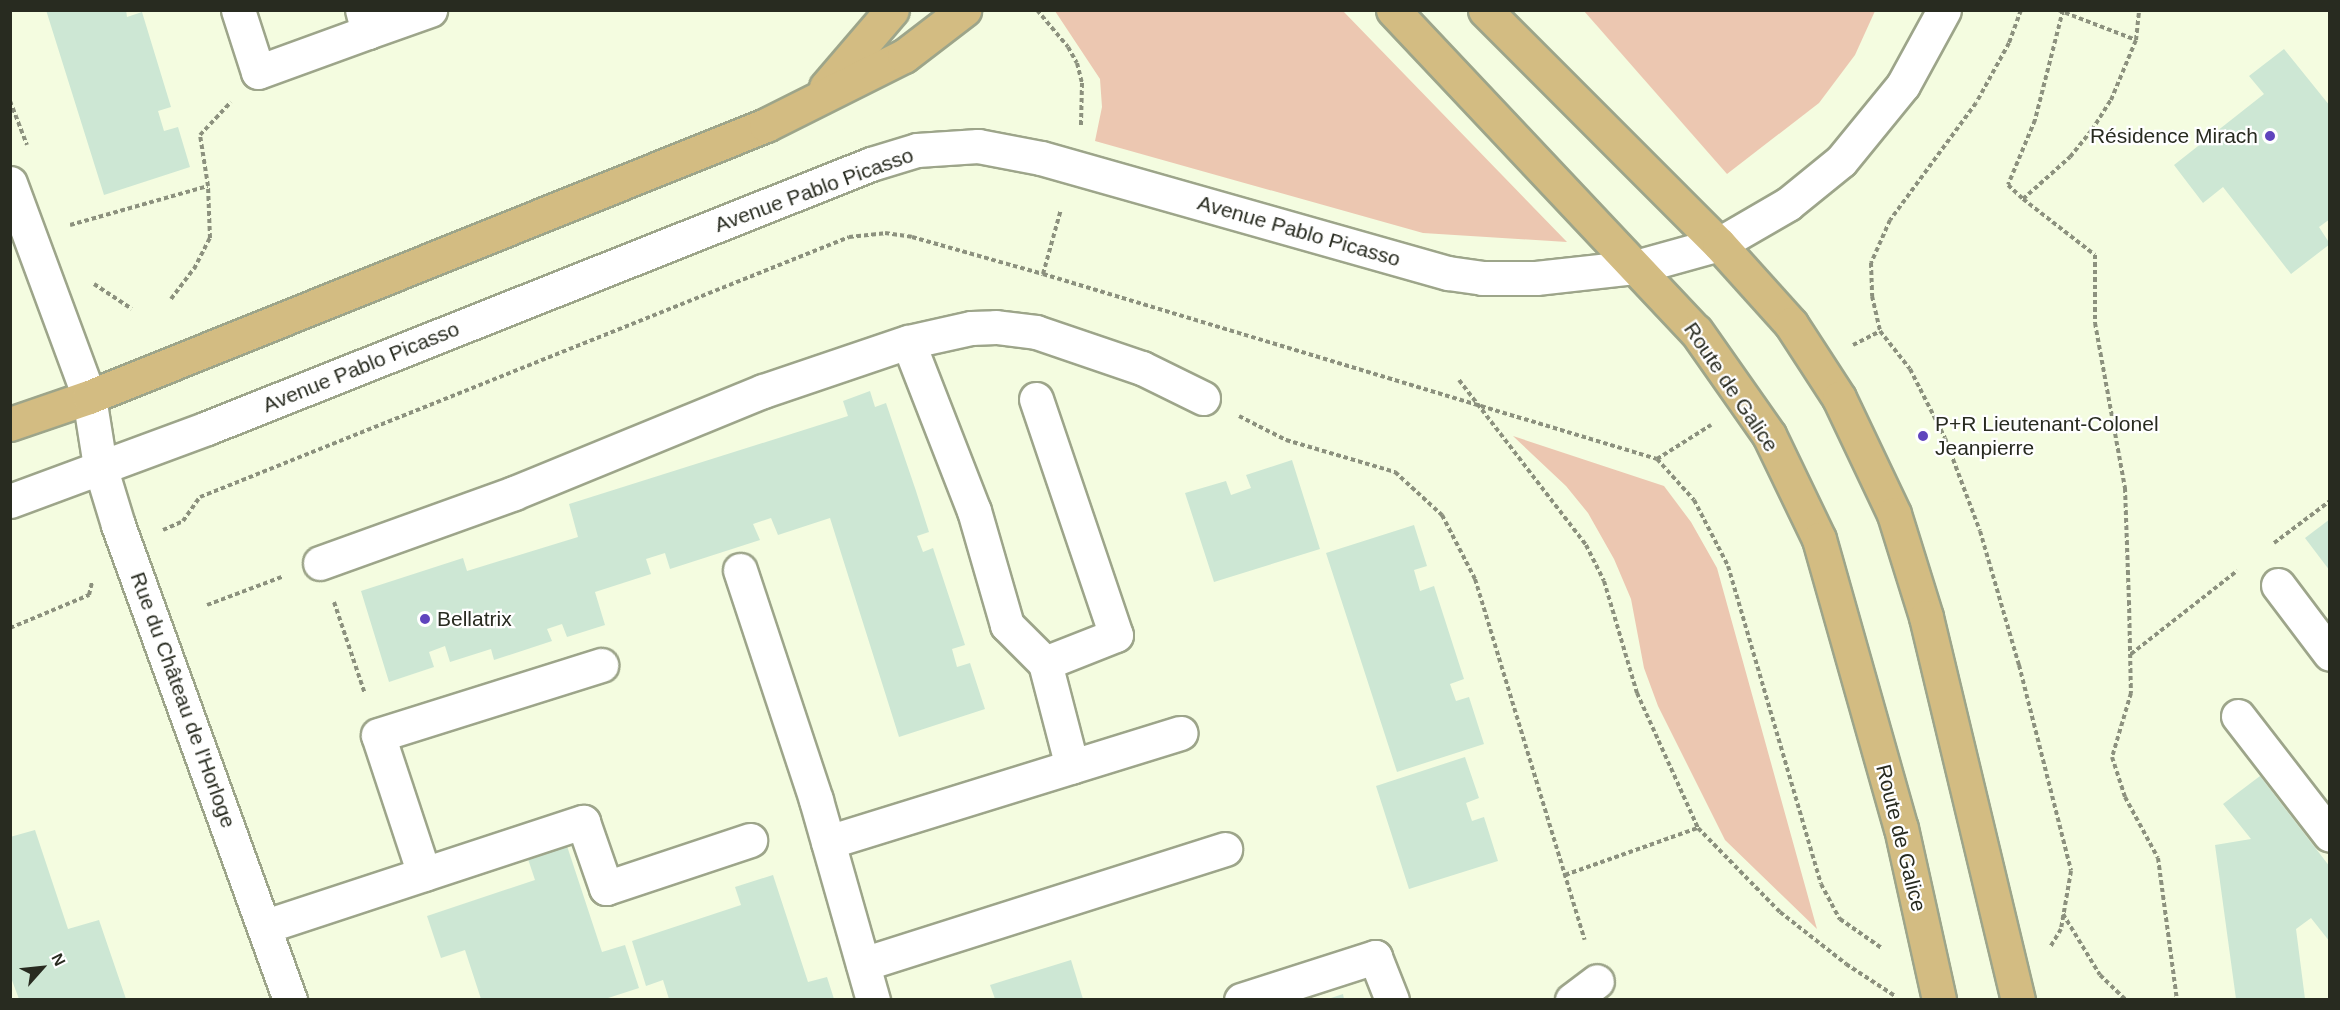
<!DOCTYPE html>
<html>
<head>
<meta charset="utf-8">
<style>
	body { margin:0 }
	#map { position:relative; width:2340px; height:1010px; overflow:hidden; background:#f4fce0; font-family:Arial,sans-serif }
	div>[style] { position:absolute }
	.green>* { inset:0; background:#ecc7b1 }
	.building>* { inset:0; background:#cde7d4 }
	.path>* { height:4px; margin-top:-2px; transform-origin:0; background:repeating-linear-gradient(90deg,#8c917e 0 4.5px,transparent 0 7.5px) }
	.roads { filter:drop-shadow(2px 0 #9da58a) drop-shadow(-2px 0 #9da58a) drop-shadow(0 2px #9da58a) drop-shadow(0 -2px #9da58a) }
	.minor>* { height:33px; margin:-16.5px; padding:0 16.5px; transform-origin:16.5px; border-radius:16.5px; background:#fff }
	.major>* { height:33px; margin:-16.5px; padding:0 16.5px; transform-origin:16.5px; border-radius:16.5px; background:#d3bc82 }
	.dots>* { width:16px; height:16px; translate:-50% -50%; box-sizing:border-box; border:3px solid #fff; border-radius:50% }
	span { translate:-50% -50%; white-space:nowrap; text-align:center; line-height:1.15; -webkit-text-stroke:4.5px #fff; paint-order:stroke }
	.poi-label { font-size:21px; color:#282b20 }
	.right { translate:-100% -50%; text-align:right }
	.left { translate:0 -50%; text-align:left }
	.street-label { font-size:21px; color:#282b20 }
	.frame { position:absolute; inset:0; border:12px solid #282b20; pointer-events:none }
	.north { position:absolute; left:12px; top:938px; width:60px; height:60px; -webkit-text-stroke:4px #fff; paint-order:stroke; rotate:63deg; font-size:16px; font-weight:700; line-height:24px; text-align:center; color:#282b20 }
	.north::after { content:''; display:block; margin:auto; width:21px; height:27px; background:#282b20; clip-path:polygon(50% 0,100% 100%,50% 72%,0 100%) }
</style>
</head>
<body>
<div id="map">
	<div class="green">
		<i style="clip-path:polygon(1055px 11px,1343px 11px,1567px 242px,1423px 233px,1095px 141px,1102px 107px,1100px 79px)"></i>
		<i style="clip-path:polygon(1584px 11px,1875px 11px,1855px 55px,1819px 103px,1727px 174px)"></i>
		<i style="clip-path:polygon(1513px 436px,1664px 486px,1691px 522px,1717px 568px,1817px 929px,1725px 840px,1658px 706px,1644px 668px,1631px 599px,1614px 559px,1588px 513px,1566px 486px)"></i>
	</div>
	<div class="building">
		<i style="clip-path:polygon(46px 10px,126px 10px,127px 17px,142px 12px,171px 107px,158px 111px,164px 131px,178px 127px,190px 167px,104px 195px)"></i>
		<i style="clip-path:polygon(2284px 49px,2330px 106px,2330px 219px,2319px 227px,2330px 244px,2291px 274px,2223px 187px,2203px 203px,2174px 165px,2264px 94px,2249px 76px)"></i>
		<i style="clip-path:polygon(870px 391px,875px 407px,886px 403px,916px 491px,929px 532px,917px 536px,923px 552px,933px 548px,965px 645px,952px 649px,957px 667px,970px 663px,985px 709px,899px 737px,830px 518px,778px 535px,771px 518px,753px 524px,760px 540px,670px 569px,665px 553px,646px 559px,651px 574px,595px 592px,605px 625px,567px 637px,562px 624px,547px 629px,552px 641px,494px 660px,491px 649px,450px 662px,445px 646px,429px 652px,434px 667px,389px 682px,361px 591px,463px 558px,467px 571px,578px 537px,569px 504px,848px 416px,843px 401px)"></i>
		<i style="clip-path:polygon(1292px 460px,1320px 549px,1214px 582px,1185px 493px,1226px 481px,1231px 495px,1251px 488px,1246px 475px)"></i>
		<i style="clip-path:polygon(2330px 519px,2330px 571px,2305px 538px)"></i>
		<i style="clip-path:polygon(1414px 525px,1427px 566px,1414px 570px,1420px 591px,1434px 586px,1464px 679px,1450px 684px,1456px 701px,1469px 697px,1484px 744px,1397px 772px,1326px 553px)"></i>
		<i style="clip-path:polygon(1465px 757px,1479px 798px,1466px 803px,1472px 821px,1484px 817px,1498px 861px,1409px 889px,1376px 786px)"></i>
		<i style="clip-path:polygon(2260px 776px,2330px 867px,2330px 942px,2311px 918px,2296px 929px,2305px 999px,2236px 999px,2215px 845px,2251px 839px,2223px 804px)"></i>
		<i style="clip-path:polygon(35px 830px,68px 929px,99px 920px,126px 999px,19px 999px,10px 975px,10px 837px)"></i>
		<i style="clip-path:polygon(567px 846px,602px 952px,625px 945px,639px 988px,605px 999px,481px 999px,465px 950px,441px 958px,427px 916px,535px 880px,528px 859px)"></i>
		<i style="clip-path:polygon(773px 875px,808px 982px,827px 977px,834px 999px,669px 999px,663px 980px,646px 986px,632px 941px,741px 905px,735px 887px)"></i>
		<i style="clip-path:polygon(1071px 960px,1083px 999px,995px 999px,990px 985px)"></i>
		<i style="clip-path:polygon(1343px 994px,1344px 999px,1328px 999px)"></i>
	</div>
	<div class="path">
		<i style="left:1037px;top:10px;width:48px;rotate:50deg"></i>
		<i style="left:1068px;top:47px;width:18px;rotate:61deg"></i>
		<i style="left:1077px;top:63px;width:21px;rotate:76deg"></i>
		<i style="left:1082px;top:83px;width:42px;rotate:91.4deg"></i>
		<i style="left:2021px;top:10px;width:35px;rotate:110deg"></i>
		<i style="left:2009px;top:43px;width:68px;rotate:118.8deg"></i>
		<i style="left:1976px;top:103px;width:145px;rotate:126.3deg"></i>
		<i style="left:1890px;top:220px;width:47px;rotate:113.8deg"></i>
		<i style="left:1871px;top:263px;width:33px;rotate:88deg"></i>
		<i style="left:1872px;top:296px;width:36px;rotate:77deg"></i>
		<i style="left:1880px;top:331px;width:48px;rotate:51.7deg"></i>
		<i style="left:1910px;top:369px;width:77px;rotate:63.1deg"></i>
		<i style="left:1945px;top:438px;width:99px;rotate:69.4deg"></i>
		<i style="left:1980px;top:531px;width:140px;rotate:73.8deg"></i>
		<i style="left:2019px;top:665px;width:212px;rotate:75.8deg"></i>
		<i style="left:2071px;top:871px;width:59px;rotate:99.8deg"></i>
		<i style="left:2061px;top:929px;width:21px;rotate:121deg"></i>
		<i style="left:2058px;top:10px;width:84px;rotate:21deg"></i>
		<i style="left:2063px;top:10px;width:114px;rotate:104.3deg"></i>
		<i style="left:2035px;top:120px;width:70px;rotate:112.6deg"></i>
		<i style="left:2008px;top:185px;width:21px;rotate:43deg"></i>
		<i style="left:2023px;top:199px;width:63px;rotate:-41.8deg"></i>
		<i style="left:2070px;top:157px;width:35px;rotate:-51deg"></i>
		<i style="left:2092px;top:130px;width:36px;rotate:-58deg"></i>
		<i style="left:2111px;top:100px;width:65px;rotate:-67.4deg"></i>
		<i style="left:2136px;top:40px;width:30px;rotate:-84deg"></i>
		<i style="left:10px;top:101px;width:47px;rotate:68.9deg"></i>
		<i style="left:2023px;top:199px;width:91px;rotate:37.9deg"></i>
		<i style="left:2095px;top:255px;width:68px;rotate:90deg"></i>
		<i style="left:2095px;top:323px;width:168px;rotate:79.7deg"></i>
		<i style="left:2125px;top:488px;width:113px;rotate:88deg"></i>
		<i style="left:2129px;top:601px;width:92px;rotate:88.8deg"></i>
		<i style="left:2131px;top:693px;width:67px;rotate:106.5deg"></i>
		<i style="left:2112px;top:757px;width:42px;rotate:72deg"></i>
		<i style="left:2125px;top:797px;width:69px;rotate:61.6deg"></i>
		<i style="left:2158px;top:858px;width:143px;rotate:82.4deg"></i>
		<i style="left:70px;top:225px;width:143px;rotate:-15.8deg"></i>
		<i style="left:1043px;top:274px;width:67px;rotate:-74.5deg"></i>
		<i style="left:94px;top:284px;width:45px;rotate:33.3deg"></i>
		<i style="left:171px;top:299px;width:38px;rotate:-53deg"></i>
		<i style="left:194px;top:269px;width:35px;rotate:-63deg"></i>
		<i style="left:210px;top:238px;width:52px;rotate:-92.2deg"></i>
		<i style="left:208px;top:186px;width:52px;rotate:-98.9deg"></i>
		<i style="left:200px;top:135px;width:45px;rotate:-46.8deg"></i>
		<i style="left:1853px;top:345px;width:30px;rotate:-27deg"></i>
		<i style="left:1459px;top:380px;width:208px;rotate:52.4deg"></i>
		<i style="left:1586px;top:545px;width:40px;rotate:63.4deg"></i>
		<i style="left:1604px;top:581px;width:117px;rotate:73.6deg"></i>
		<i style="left:1637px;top:693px;width:148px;rotate:65.7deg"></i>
		<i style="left:1698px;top:828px;width:117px;rotate:45.7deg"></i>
		<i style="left:1780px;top:912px;width:84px;rotate:38.2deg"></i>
		<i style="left:1846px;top:964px;width:59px;rotate:33.1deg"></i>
		<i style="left:1239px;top:416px;width:53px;rotate:27.1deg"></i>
		<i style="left:1286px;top:440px;width:114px;rotate:16.4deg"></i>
		<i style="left:1395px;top:472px;width:64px;rotate:42.5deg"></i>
		<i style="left:1442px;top:515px;width:72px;rotate:62.7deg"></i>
		<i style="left:1475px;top:579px;width:377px;rotate:73.1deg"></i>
		<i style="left:1657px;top:459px;width:55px;rotate:47.9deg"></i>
		<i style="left:1694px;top:500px;width:74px;rotate:62.7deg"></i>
		<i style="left:1728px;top:566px;width:331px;rotate:73.7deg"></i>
		<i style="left:1821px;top:884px;width:40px;rotate:62deg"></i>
		<i style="left:1840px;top:919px;width:52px;rotate:34.9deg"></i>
		<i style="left:163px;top:530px;width:22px;rotate:-24deg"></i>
		<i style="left:183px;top:521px;width:29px;rotate:-55deg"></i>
		<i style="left:200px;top:497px;width:699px;rotate:-21.83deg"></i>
		<i style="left:849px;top:237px;width:36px;rotate:-6deg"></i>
		<i style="left:885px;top:233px;width:27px;rotate:8deg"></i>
		<i style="left:912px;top:237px;width:136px;rotate:15.8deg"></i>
		<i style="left:1043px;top:274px;width:641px;rotate:16.77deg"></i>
		<i style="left:1657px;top:459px;width:64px;rotate:-32.2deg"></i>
		<i style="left:2274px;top:543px;width:70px;rotate:-36.9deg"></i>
		<i style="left:334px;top:602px;width:97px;rotate:71.4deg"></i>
		<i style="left:207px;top:605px;width:80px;rotate:-20.5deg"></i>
		<i style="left:10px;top:628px;width:86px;rotate:-22.7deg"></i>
		<i style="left:89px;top:595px;width:13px;rotate:-77deg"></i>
		<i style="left:2131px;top:654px;width:135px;rotate:-38.1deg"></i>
		<i style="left:1565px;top:875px;width:141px;rotate:-19.5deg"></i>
		<i style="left:2063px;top:914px;width:71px;rotate:58.8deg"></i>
		<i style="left:2100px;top:975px;width:36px;rotate:44deg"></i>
	</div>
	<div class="roads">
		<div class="minor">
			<i style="left:238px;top:10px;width:65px;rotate:72.1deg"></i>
			<i style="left:258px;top:72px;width:117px;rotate:-20deg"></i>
			<i style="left:368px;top:32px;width:23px;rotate:-105deg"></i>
			<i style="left:368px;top:32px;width:66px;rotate:-19.5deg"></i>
			<i style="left:10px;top:183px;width:228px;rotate:69.7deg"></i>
			<i style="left:89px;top:397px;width:70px;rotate:80.9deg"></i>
			<i style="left:100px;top:466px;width:62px;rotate:73deg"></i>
			<i style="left:118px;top:525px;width:505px;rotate:70.09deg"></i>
			<i style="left:1036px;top:399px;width:249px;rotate:71.3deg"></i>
			<i style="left:1116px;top:635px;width:76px;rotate:158.5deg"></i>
			<i style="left:1045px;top:663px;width:107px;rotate:75.4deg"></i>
			<i style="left:10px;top:501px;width:210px;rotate:-20.3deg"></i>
			<i style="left:207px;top:428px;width:715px;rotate:-21.68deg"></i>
			<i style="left:871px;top:164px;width:48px;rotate:-16.9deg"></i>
			<i style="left:917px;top:150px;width:61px;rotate:-3.8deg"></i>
			<i style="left:978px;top:146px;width:64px;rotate:10.8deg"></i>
			<i style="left:1041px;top:158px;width:423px;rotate:15.8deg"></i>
			<i style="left:1448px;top:273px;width:34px;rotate:8deg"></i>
			<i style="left:1482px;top:278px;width:54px"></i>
			<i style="left:1536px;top:278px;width:101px;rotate:-6.3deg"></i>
			<i style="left:1636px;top:267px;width:86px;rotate:-15.5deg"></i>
			<i style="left:1719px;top:244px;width:80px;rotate:-30.1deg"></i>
			<i style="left:1788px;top:204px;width:68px;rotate:-39.1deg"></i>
			<i style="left:1841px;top:161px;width:98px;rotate:-50.8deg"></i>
			<i style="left:1903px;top:85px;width:85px;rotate:-61.3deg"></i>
			<i style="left:320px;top:563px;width:206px;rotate:-19.8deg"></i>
			<i style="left:514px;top:493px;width:269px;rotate:-22.3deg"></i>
			<i style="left:763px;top:391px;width:153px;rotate:-18.7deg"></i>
			<i style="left:740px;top:570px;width:242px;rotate:71.7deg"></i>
			<i style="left:816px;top:800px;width:208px;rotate:74.1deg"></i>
			<i style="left:2278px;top:585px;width:86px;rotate:53deg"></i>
			<i style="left:1045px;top:663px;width:54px;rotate:-135deg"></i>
			<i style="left:1007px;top:625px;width:119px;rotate:-106.1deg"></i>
			<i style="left:974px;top:511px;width:181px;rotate:-111.3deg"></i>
			<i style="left:908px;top:342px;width:65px;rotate:-12.5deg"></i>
			<i style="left:971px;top:328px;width:25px;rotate:-2deg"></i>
			<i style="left:996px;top:327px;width:40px;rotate:7.1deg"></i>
			<i style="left:1036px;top:332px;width:112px;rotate:18.8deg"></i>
			<i style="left:1142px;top:368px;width:68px;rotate:26.2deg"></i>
			<i style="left:2238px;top:716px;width:150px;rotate:52.3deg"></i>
			<i style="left:828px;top:842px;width:369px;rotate:-17.2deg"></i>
			<i style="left:424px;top:874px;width:146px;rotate:-108.3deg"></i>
			<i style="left:378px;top:735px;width:234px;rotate:-17.4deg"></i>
			<i style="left:266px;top:926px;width:334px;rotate:-18.2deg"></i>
			<i style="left:583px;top:822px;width:70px;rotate:70.8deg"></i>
			<i style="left:606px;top:888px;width:152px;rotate:-18.4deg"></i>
			<i style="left:863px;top:964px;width:380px;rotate:-17.6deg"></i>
			<i style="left:1241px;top:1000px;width:141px;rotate:-17.8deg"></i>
			<i style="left:1375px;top:957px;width:46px;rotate:68.4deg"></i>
			<i style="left:1572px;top:1000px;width:31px;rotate:-37deg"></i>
		</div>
		<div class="major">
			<i style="left:1393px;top:10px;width:441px;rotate:46.7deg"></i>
			<i style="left:1696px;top:331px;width:127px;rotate:54.9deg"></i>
			<i style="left:1769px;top:435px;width:115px;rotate:64.3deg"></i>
			<i style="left:1819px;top:539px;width:300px;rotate:74.2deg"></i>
			<i style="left:1901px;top:828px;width:176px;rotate:77.5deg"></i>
			<i style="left:1485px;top:10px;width:331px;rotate:45deg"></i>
			<i style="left:1719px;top:244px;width:108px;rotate:48deg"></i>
			<i style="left:1791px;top:324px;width:88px;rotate:57deg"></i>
			<i style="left:1839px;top:398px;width:128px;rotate:64.6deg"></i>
			<i style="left:1894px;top:514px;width:108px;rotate:72.7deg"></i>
			<i style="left:1926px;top:617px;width:394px;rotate:76.5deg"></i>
			<i style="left:826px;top:87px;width:101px;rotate:-49.4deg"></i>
			<i style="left:10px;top:424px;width:83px;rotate:-18.9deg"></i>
			<i style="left:89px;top:397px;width:730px;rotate:-21.89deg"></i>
			<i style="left:766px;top:125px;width:154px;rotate:-26.6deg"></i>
			<i style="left:904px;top:56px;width:76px;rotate:-37.5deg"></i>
		</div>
	</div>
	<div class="dots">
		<i style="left:2270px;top:136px;background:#5f44bd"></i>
		<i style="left:1923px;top:436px;background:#5f44bd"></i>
		<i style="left:425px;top:619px;background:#5f44bd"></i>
	</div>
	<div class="poi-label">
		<span class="right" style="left:2258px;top:136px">Résidence Mirach</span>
		<span class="left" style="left:1935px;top:436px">P+R Lieutenant-Colonel<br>Jeanpierre</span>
		<span class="left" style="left:437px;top:619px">Bellatrix</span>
	</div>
	<div class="street-label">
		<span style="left:814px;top:190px;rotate:-20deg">Avenue Pablo Picasso</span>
		<span style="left:1299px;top:231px;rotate:16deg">Avenue Pablo Picasso</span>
		<span style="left:361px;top:367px;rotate:-22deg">Avenue Pablo Picasso</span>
		<span style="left:1731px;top:387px;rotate:56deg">Route de Galice</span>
		<span style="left:183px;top:700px;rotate:70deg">Rue du Château de l'Horloge</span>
		<span style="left:1901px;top:838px;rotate:76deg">Route de Galice</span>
	</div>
	<div class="frame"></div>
	<div class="north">N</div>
</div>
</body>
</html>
